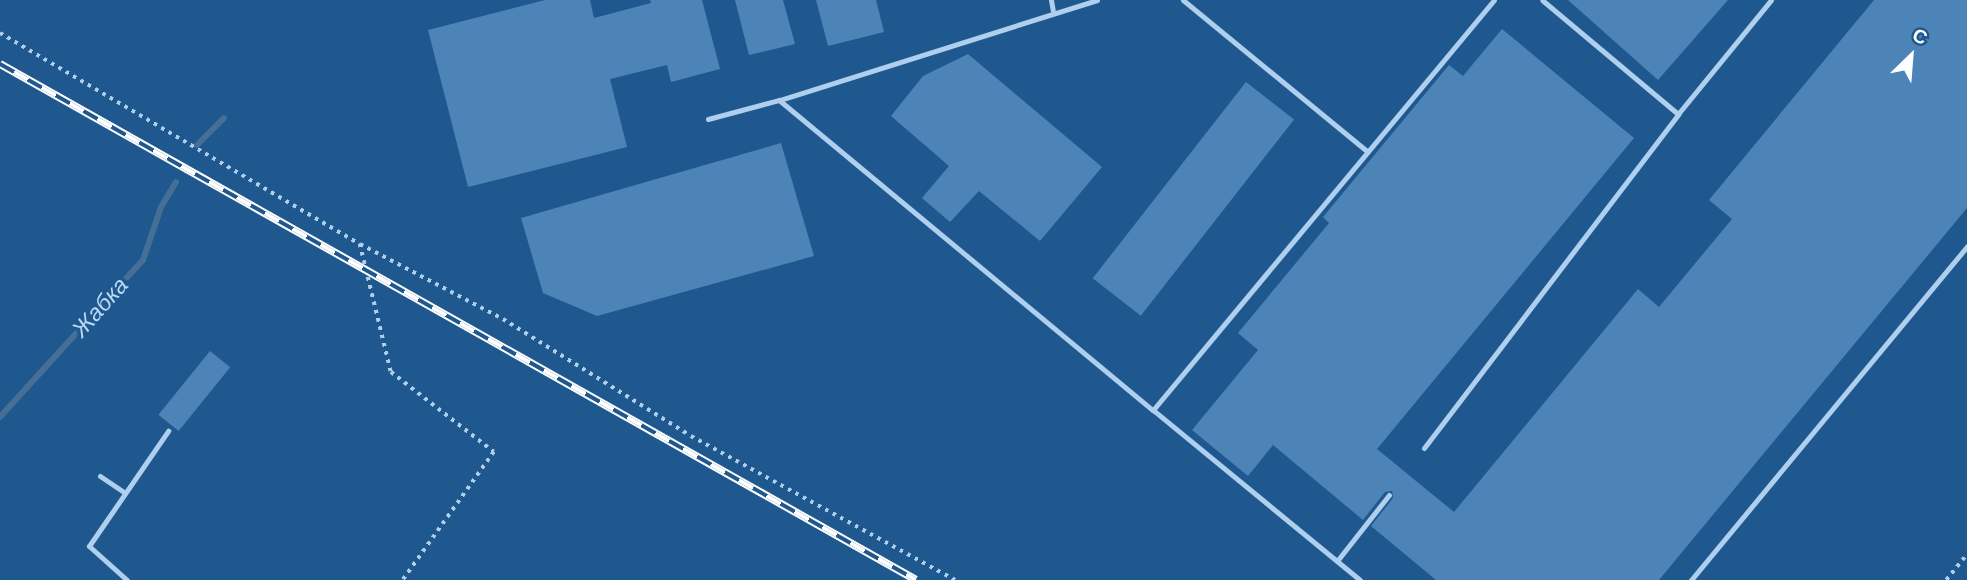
<!DOCTYPE html>
<html>
<head>
<meta charset="utf-8">
<style>
	body { margin:0 }
	#map { position:relative; width:1967px; height:580px; overflow:hidden; background:#1f588f; font-family:"DM Sans",sans-serif }
	div>[style] { position:absolute }
	.stream>* { height:6px; margin:-3px; padding:0 3px; transform-origin:3px; border-radius:3px; background:#466f96 }
	.building>* { inset:0; background:#4c84b8; transform-origin:0 0 }
	.path>* { height:3.5px; margin-top:-1.75px; transform-origin:0; background:repeating-linear-gradient(90deg,#aecfed 0 3.5px,transparent 0 8.5px) }
	.service>* { height:5px; margin:-2.5px; padding:0 2.5px; transform-origin:2.5px; border-radius:2.5px; background:#aecfed }
	.rail>* { height:8px; margin-top:-4px; transform-origin:0; background:repeating-linear-gradient(90deg,#1f588f 0 16px,#fff 0 32px); box-sizing:border-box; border-block:2px solid #fff }
	span { translate:-50% -50%; white-space:nowrap; text-align:center; line-height:1.15; -webkit-text-stroke:7px #1f588f; paint-order:stroke }
	.water-label { font-size:23px; color:#bad9f4; font-style:italic }
	.north { position:absolute; left:1876px; top:21px; width:70px; height:70px; -webkit-text-stroke:5px #1f588f; paint-order:stroke; rotate:25deg; font-size:19px; font-weight:700; line-height:28px; text-align:center; color:#fff }
	.north::after { content:''; display:block; margin:auto; width:24px; height:32px; background:#fff; clip-path:polygon(50% 0,100% 100%,50% 72%,0 100%) }
</style>
</head>
<body>
<div id="map">
	<div class="stream">
		<i style="left:197px;top:145px;width:38px;rotate:-45deg"></i>
		<i style="left:0;top:417px;width:212px;rotate:-47.7deg"></i>
		<i style="left:143px;top:260px;width:56px;rotate:-71.2deg"></i>
		<i style="left:161px;top:207px;width:29px;rotate:-59deg"></i>
	</div>
	<div class="building">
		<i style="clip-path:polygon(545px 0,590px 0,594px 18px,651px 3px,650px 0,702px 0,720px 69px,671px 82px,667px 65px,610px 79px,627px 147px,468px 187px,428px 30px)"></i>
		<i style="clip-path:polygon(735px 0,783px 0,795px 44px,749px 55px)"></i>
		<i style="clip-path:polygon(816px 0,876px 0,884px 32px,828px 46px)"></i>
		<i style="clip-path:polygon(1568px 0,1728px 0,1658px 80px)"></i>
		<i style="clip-path:polygon(1874px 0,1967px 0,1967px 208px,1659px 580px,1436px 580px,1371px 526px,1393px 498px,1392px 491px,1385px 492px,1363px 520px,1273px 445px,1248px 476px,1192px 430px,1258px 350px,1238px 333px,1329px 223px,1323px 217px,1449px 65px,1463px 76px,1502px 29px,1634px 138px,1377px 449px,1454px 512px,1638px 289px,1659px 307px,1732px 219px,1709px 200px)"></i>
		<i style="clip-path:polygon(968px 54px,1102px 167px,1040px 241px,979px 191px,950px 222px,922px 198px,949px 166px,891px 116px,923px 76px)"></i>
		<i style="left:1246px;top:82px;width:61px;height:249px;rotate:38deg"></i>
		<i style="clip-path:polygon(781px 143px,814px 256px,597px 316px,543px 293px,521px 218px)"></i>
		<i style="left:210px;top:351px;width:26px;height:82px;rotate:39deg"></i>
	</div>
	<div class="path">
		<i style="left:0;top:33px;width:417px;rotate:30.4deg"></i>
		<i style="left:360px;top:244px;width:132px;rotate:76.4deg"></i>
		<i style="left:391px;top:372px;width:130px;rotate:37.8deg"></i>
		<i style="left:494px;top:452px;width:157px;rotate:125.4deg"></i>
		<i style="left:360px;top:244px;width:161px;rotate:27.7deg"></i>
		<i style="left:503px;top:319px;width:221px;rotate:31.9deg"></i>
		<i style="left:691px;top:436px;width:301px;rotate:28.6deg"></i>
		<i style="left:1946px;top:580px;width:33px;rotate:-51deg"></i>
	</div>
	<div class="service">
		<i style="left:1051px;top:0;width:11px;rotate:80deg"></i>
		<i style="left:1097px;top:0;width:333px;rotate:162.5deg"></i>
		<i style="left:779px;top:100px;width:486px;rotate:39.7deg"></i>
		<i style="left:1183px;top:0;width:239px;rotate:39.4deg"></i>
		<i style="left:1678px;top:114px;width:147px;rotate:-50.8deg"></i>
		<i style="left:708px;top:119px;width:73px;rotate:-15deg"></i>
		<i style="left:1424px;top:448px;width:420px;rotate:-52.7deg"></i>
		<i style="left:1678px;top:114px;width:177px;rotate:-140deg"></i>
		<i style="left:100px;top:476px;width:30px;rotate:34deg"></i>
		<i style="left:1337px;top:561px;width:84px;rotate:-51.8deg"></i>
		<i style="left:127px;top:580px;width:51px;rotate:-138.2deg"></i>
		<i style="left:89px;top:546px;width:140px;rotate:-55.5deg"></i>
		<i style="left:1360px;top:580px;width:268px;rotate:-140.6deg"></i>
		<i style="left:1153px;top:410px;width:533px;rotate:-50.25deg"></i>
		<i style="left:1691px;top:580px;width:433px;rotate:-50.4deg"></i>
	</div>
	<div class="rail">
		<i style="left:0;top:64px;width:1051px;rotate:29.39deg"></i>
	</div>
	<div class="water-label">
		<span style="left:100px;top:307px;rotate:-48deg">Жабка</span>
	</div>
	<div class="north">С</div>
</div>
</body>
</html>
